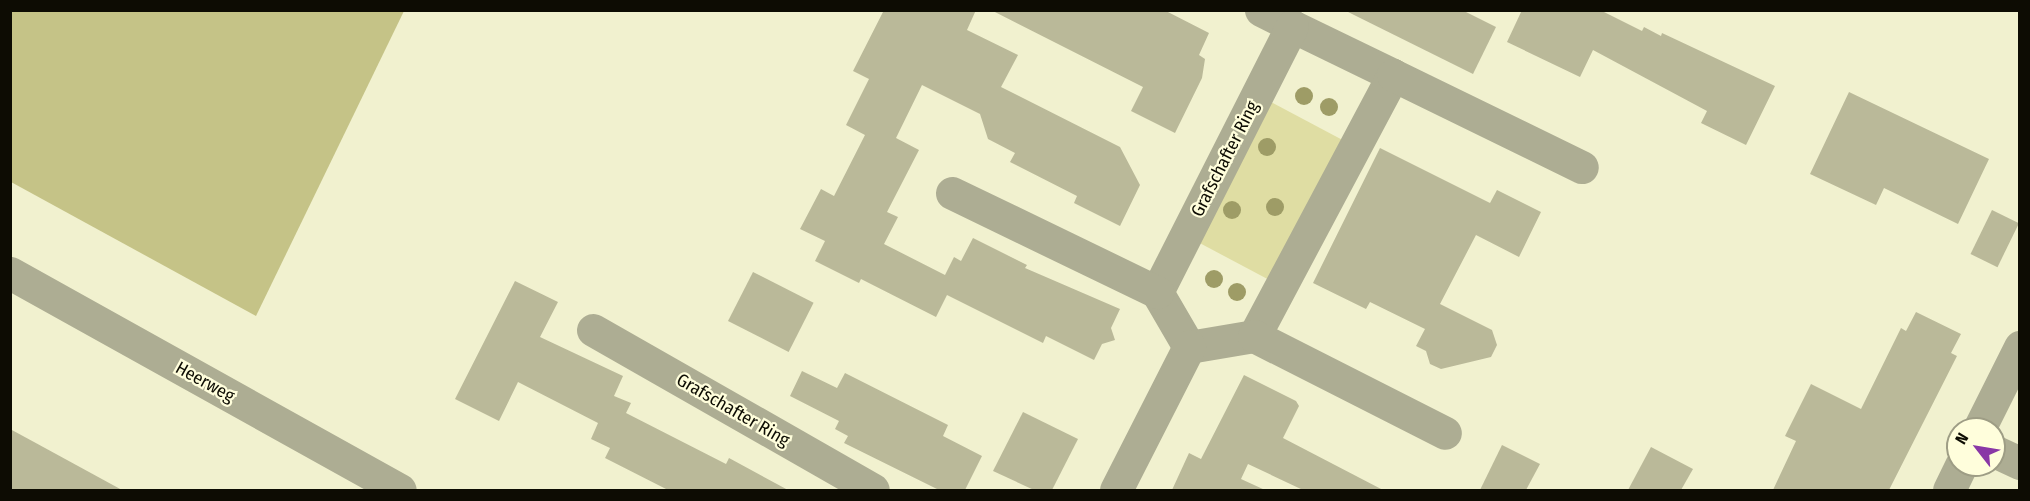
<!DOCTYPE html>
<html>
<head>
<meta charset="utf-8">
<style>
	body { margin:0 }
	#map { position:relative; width:2030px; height:501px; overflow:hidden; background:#f1f1cf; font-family:"Fira Sans Condensed",sans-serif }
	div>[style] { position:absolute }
	.green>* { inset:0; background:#dfdda3; transform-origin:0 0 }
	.forest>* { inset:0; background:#c5c387 }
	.building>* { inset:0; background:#bab999; transform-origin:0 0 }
	.minor>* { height:33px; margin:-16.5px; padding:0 16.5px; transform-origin:16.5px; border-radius:16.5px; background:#adad93 }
	.trees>* { width:18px; height:18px; margin:-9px; border-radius:50%; background:#9e9c66 }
	span { translate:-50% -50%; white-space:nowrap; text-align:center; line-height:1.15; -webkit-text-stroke:4.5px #fffedc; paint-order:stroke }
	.street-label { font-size:18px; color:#0d0c03 }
	.frame { position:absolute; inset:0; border:12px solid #0d0c03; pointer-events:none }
	.north { position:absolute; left:1946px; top:417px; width:60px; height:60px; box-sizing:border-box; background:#fffedc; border:2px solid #9e9d85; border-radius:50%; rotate:301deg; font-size:16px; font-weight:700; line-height:24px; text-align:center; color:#0d0c03 }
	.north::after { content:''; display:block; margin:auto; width:21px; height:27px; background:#8937a6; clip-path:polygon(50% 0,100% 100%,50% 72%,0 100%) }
</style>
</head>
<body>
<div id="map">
	<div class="green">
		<i style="left:1271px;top:102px;width:80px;height:158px;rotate:28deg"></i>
	</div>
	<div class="forest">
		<i style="clip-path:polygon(10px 11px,11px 10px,404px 11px,256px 316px,11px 182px)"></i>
	</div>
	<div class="building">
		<i style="clip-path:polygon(884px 10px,976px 10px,967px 30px,1018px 55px,1001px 87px,1120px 147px,1140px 185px,1120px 226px,1074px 203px,1077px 196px,1010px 162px,1015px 153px,988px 139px,980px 114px,922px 85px,896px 138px,919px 150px,887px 212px,898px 217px,884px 244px,945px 275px,954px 257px,961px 261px,973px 238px,1027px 265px,1025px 268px,1120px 309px,1111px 328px,1115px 340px,1102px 344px,1094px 360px,1046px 336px,1043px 343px,947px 295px,936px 317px,861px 279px,859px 283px,815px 261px,825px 241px,800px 229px,821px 189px,834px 196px,865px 135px,846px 125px,869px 79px,853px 71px)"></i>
		<i style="clip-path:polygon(991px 10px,1164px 10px,1209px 33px,1199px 55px,1205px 59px,1202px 78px,1175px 133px,1131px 111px,1143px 87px)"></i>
		<i style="clip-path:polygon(1344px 10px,1462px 10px,1496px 27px,1473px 74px)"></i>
		<i style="clip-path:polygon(1522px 10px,1600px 10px,1642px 31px,1644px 27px,1661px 36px,1662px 33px,1775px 86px,1746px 145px,1701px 123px,1707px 111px,1593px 50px,1580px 77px,1507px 42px)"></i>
		<i style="clip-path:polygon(1849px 92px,1989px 159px,1958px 224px,1884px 188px,1876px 205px,1810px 174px)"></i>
		<i style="clip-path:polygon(1380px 148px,1490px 203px,1497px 190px,1541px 212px,1519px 257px,1476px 235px,1440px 304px,1492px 330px,1497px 345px,1491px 357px,1441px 369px,1430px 364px,1426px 351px,1416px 346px,1425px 329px,1370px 302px,1366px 309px,1313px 283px)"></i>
		<i style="left:1992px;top:210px;width:30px;height:49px;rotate:26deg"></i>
		<i style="left:753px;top:272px;width:68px;height:55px;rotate:27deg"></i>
		<i style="clip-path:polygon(515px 281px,558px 302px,540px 337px,623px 376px,614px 396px,631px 403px,626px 413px,726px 464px,729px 458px,788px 490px,668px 490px,605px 458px,610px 448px,591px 439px,598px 423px,518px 382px,499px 421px,455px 399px)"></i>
		<i style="clip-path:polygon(1916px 312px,1961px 334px,1951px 353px,1957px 356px,1889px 490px,1773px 490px,1796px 441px,1785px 436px,1811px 384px,1861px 409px,1901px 328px,1906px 331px)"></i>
		<i style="clip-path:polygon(802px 371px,837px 388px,845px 373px,948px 425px,943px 436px,982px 456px,965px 490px,939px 490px,844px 443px,848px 436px,835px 429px,839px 421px,790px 396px)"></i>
		<i style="clip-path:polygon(1244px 375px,1296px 401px,1299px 406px,1283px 438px,1383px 490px,1303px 490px,1248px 464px,1241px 479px,1265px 490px,1172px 490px,1189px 453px,1201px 459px)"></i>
		<i style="clip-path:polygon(1023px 412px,1078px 439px,1052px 490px,1034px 490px,993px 471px)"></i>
		<i style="clip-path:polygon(10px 429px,34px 442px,122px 490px,10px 490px)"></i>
		<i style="clip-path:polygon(1502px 445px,1540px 464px,1526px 490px,1480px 490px)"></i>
		<i style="clip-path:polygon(1651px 447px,1693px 469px,1681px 490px,1628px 490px)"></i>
	</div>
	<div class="minor">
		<i style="left:1261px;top:10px;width:35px;rotate:27deg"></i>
		<i style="left:1292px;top:26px;width:112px;rotate:25.9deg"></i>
		<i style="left:1393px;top:75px;width:296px;rotate:118deg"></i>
		<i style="left:1254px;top:336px;width:66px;rotate:170.4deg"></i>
		<i style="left:1189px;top:347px;width:64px;rotate:-120.2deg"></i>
		<i style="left:1157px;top:292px;width:298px;rotate:-63.1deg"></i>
		<i style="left:1393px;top:75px;width:210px;rotate:26deg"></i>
		<i style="left:952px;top:193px;width:228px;rotate:25.8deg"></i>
		<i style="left:10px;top:273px;width:446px;rotate:29.1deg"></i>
		<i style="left:593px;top:330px;width:322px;rotate:29.7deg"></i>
		<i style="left:1254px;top:336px;width:214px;rotate:26.9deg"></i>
		<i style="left:1979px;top:429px;width:92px;rotate:-63.4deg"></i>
		<i style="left:1994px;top:451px;width:29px;rotate:25deg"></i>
		<i style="left:1116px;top:490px;width:161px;rotate:-63deg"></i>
		<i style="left:1949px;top:490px;width:28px;rotate:-64deg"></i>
	</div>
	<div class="trees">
		<i style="left:1304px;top:96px"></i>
		<i style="left:1329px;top:107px"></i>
		<i style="left:1267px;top:147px"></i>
		<i style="left:1275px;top:207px"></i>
		<i style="left:1232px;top:210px"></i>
		<i style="left:1214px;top:279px"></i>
		<i style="left:1237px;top:292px"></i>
	</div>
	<div class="street-label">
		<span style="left:1225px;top:159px;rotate:-63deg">Grafschafter Ring</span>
		<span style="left:205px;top:382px;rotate:29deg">Heerweg</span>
		<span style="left:733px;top:410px;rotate:30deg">Grafschafter Ring</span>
	</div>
	<div class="frame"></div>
	<div class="north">N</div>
</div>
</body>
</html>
